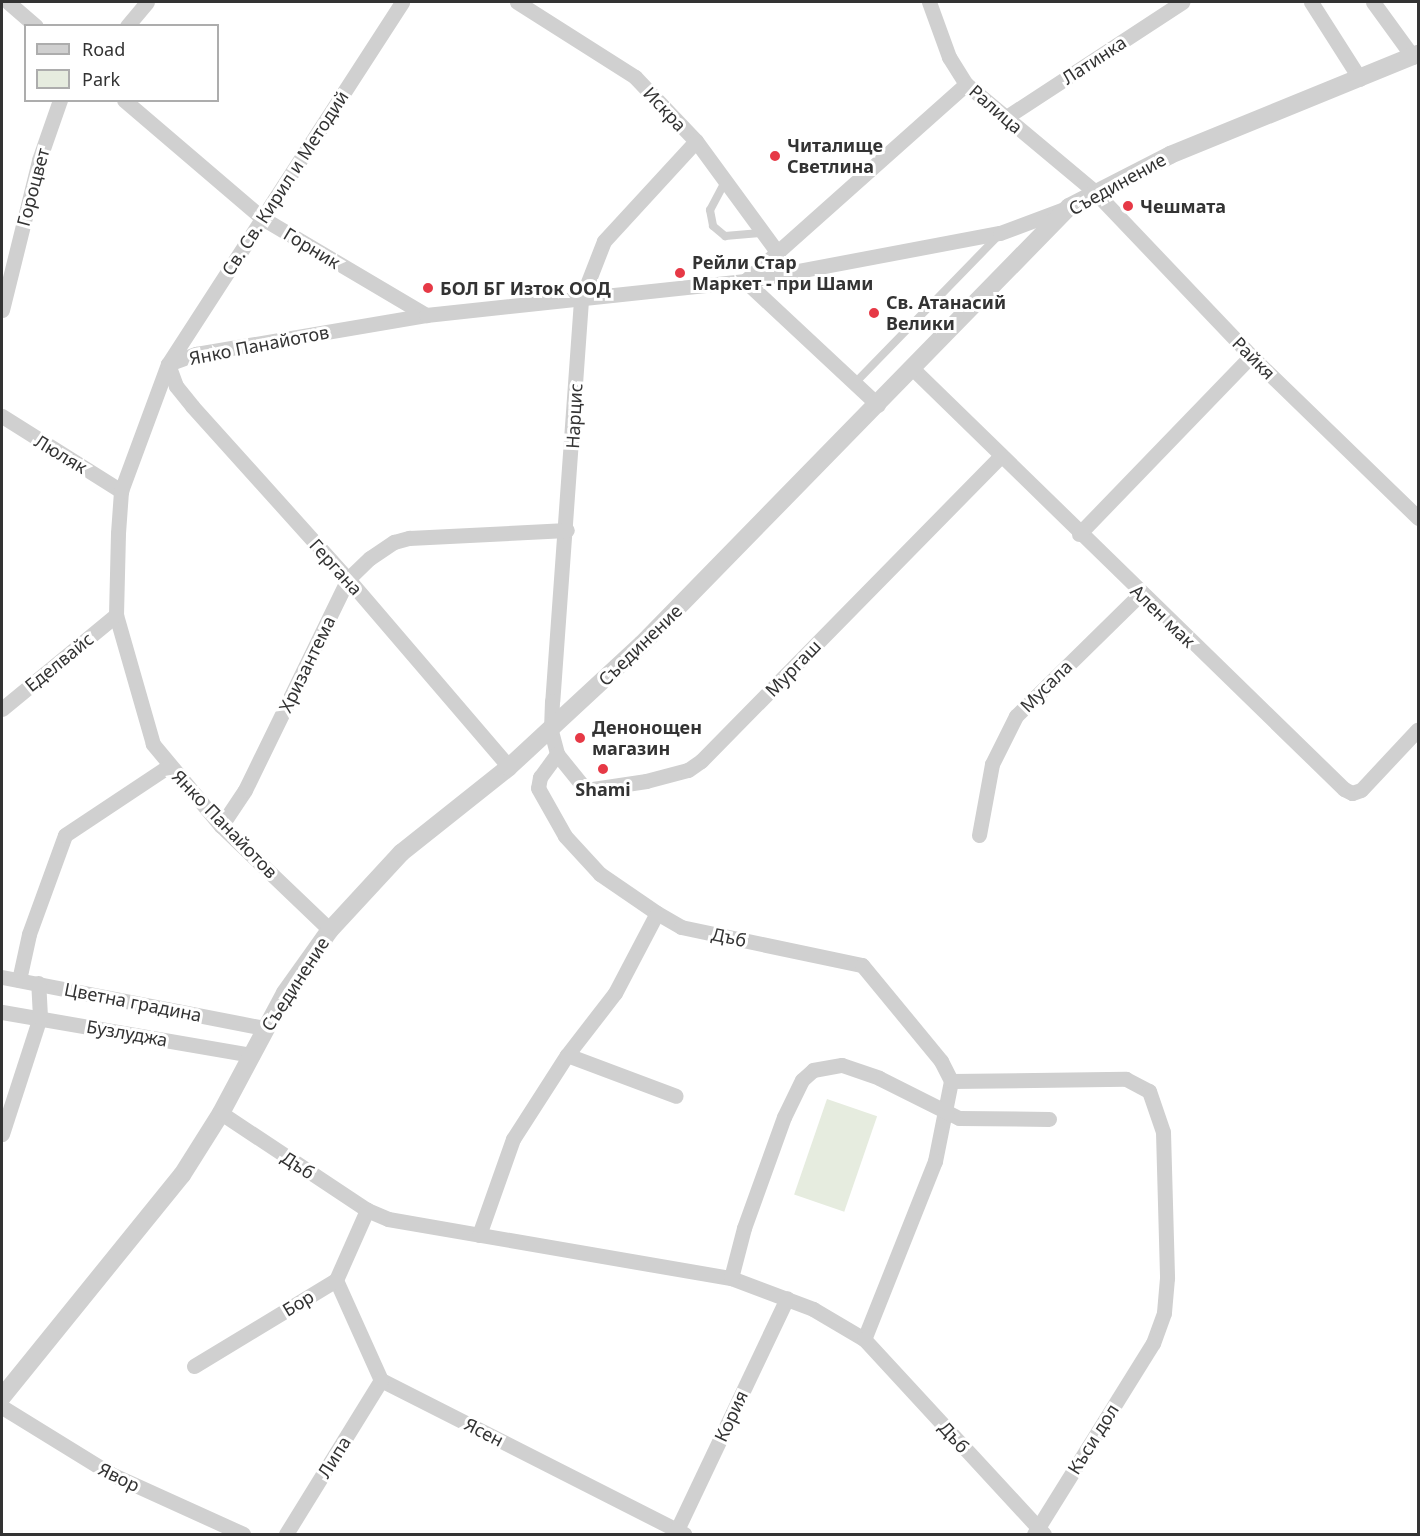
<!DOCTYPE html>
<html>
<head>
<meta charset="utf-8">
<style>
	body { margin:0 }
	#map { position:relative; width:1420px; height:1536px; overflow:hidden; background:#fff; font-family:"Noto Sans",sans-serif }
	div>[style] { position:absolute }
	.green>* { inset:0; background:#e6ecdf; transform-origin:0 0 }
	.service>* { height:8px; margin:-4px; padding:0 4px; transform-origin:4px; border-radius:4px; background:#d0d0d0 }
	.minor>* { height:15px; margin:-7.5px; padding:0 7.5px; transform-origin:7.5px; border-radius:7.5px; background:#d0d0d0 }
	.tertiary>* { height:18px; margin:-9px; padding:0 9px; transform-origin:9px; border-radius:9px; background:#d0d0d0 }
	.dots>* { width:16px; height:16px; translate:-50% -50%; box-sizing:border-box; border:3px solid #fff; border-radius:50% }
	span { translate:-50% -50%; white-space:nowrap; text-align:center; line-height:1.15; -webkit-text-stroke:6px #fff; paint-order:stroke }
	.street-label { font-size:18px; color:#333 }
	.poi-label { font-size:18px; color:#333; font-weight:700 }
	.left { translate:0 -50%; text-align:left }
	.frame { position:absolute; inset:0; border:3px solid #333; pointer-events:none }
	.legend { position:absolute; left:24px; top:24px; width:195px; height:78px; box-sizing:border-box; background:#fff; border:2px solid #adadad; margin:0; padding:8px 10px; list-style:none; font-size:18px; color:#333 }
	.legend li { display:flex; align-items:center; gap:12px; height:30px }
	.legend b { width:30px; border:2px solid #adadad }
</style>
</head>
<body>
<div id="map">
	<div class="green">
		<i style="left:827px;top:1099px;width:53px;height:101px;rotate:19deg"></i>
	</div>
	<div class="service">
		<i style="left:726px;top:180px;width:34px;rotate:118deg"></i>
		<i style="left:710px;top:210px;width:16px;rotate:79deg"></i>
		<i style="left:713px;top:226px;width:16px;rotate:40deg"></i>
		<i style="left:725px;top:236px;width:38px;rotate:-5deg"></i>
		<i style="left:855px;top:383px;width:204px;rotate:-45.8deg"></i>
	</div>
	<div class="minor">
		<i style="left:8px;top:2px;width:37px;rotate:41deg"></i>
		<i style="left:517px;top:2px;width:140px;rotate:32.4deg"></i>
		<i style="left:635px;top:77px;width:88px;rotate:46.4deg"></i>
		<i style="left:696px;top:141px;width:139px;rotate:53.8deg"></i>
		<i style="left:929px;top:2px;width:59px;rotate:70deg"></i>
		<i style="left:949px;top:57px;width:32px;rotate:58deg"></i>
		<i style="left:966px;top:84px;width:168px;rotate:39.9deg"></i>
		<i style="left:1095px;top:192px;width:226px;rotate:46.4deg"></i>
		<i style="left:1251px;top:356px;width:233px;rotate:44.1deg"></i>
		<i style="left:1311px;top:2px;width:91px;rotate:57.5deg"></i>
		<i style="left:1373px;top:2px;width:68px;rotate:54deg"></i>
		<i style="left:127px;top:26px;width:31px;rotate:-50deg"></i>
		<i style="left:124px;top:100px;width:182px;rotate:40.5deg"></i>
		<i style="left:262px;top:218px;width:191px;rotate:30.6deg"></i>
		<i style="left:1005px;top:118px;width:212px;rotate:-33.2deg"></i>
		<i style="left:696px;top:141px;width:136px;rotate:132.6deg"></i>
		<i style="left:604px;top:241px;width:63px;rotate:111.3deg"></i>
		<i style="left:581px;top:300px;width:402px;rotate:94.1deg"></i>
		<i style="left:552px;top:701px;width:30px;rotate:92deg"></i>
		<i style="left:551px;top:731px;width:24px;rotate:75deg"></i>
		<i style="left:557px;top:754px;width:29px;rotate:126deg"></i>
		<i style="left:540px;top:777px;width:11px;rotate:100deg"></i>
		<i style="left:538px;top:788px;width:55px;rotate:60.6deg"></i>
		<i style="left:565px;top:836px;width:52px;rotate:47.4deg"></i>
		<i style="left:600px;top:874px;width:69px;rotate:34.4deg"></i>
		<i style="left:657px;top:913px;width:28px;rotate:30deg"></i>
		<i style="left:681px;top:927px;width:185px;rotate:11.9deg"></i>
		<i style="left:862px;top:965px;width:124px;rotate:50.5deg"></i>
		<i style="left:941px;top:1061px;width:22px;rotate:63deg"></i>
		<i style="left:951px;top:1081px;width:82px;rotate:101.3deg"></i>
		<i style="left:935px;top:1161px;width:192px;rotate:111.7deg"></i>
		<i style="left:2px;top:310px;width:154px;rotate:-76.1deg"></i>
		<i style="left:39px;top:160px;width:64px;rotate:-70.7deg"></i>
		<i style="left:168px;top:364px;width:30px;rotate:-20deg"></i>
		<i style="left:196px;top:354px;width:233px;rotate:-9.6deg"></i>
		<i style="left:426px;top:315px;width:321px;rotate:-6.1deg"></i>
		<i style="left:745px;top:281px;width:259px;rotate:-10.7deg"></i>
		<i style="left:1000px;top:233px;width:72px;rotate:-20.5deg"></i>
		<i style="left:168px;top:364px;width:23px;rotate:70deg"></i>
		<i style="left:176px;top:386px;width:26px;rotate:51deg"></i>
		<i style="left:192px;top:406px;width:233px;rotate:48deg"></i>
		<i style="left:348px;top:579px;width:248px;rotate:49.4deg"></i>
		<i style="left:913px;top:369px;width:602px;rotate:44.26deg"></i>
		<i style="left:1344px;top:789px;width:9px;rotate:27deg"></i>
		<i style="left:1352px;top:793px;width:9px;rotate:-18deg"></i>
		<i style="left:1361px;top:790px;width:83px;rotate:-46.9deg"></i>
		<i style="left:878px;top:405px;width:182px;rotate:-137deg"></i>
		<i style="left:745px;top:281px;width:296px;rotate:-41.7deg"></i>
		<i style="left:2px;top:416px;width:141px;rotate:32.2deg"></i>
		<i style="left:1079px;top:534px;width:248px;rotate:-46deg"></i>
		<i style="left:2px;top:709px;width:148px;rotate:-39.5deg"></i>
		<i style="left:557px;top:754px;width:46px;rotate:51.1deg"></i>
		<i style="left:586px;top:790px;width:61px;rotate:-8.5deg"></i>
		<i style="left:646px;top:781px;width:43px;rotate:-14.7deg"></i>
		<i style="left:688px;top:770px;width:16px;rotate:-35deg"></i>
		<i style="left:701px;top:761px;width:428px;rotate:-45.5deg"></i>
		<i style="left:221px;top:826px;width:43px;rotate:-56.3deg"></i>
		<i style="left:245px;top:790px;width:235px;rotate:-64deg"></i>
		<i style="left:348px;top:579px;width:30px;rotate:-44deg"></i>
		<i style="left:370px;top:558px;width:29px;rotate:-34deg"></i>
		<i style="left:394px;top:542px;width:16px;rotate:-15deg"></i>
		<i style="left:409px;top:538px;width:158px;rotate:-2.9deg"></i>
		<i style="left:979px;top:835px;width:72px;rotate:-79.6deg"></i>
		<i style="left:992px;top:764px;width:54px;rotate:-63.4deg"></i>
		<i style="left:1016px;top:716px;width:174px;rotate:-44.5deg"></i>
		<i style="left:330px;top:930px;width:151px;rotate:-136.3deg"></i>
		<i style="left:221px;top:826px;width:107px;rotate:-129.7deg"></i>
		<i style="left:153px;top:744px;width:134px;rotate:-106deg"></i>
		<i style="left:116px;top:615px;width:82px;rotate:-88.6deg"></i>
		<i style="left:118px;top:533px;width:42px;rotate:-85.9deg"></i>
		<i style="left:121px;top:491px;width:135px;rotate:-69.7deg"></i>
		<i style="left:168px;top:364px;width:431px;rotate:-57.1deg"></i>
		<i style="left:2px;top:977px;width:268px;rotate:11deg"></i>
		<i style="left:19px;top:980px;width:47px;rotate:-77.7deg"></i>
		<i style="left:29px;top:934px;width:105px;rotate:-70deg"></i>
		<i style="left:65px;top:835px;width:125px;rotate:-33.6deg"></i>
		<i style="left:2px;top:1012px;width:254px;rotate:9.8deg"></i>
		<i style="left:567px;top:1055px;width:116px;rotate:20.6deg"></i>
		<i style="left:951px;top:1081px;width:175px;rotate:-0.7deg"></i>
		<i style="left:1126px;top:1079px;width:26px;rotate:28deg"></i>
		<i style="left:1149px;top:1091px;width:43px;rotate:71.1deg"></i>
		<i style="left:1163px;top:1132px;width:146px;rotate:88.4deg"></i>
		<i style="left:1167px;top:1278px;width:35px;rotate:95deg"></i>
		<i style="left:1164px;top:1313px;width:32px;rotate:110deg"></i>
		<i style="left:1153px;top:1343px;width:225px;rotate:121.9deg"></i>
		<i style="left:221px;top:1113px;width:175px;rotate:33.6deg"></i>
		<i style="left:367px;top:1210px;width:23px;rotate:23deg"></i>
		<i style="left:388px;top:1219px;width:348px;rotate:9.8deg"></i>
		<i style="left:731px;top:1278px;width:88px;rotate:20.7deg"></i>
		<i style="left:813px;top:1309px;width:59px;rotate:30.5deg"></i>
		<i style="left:864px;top:1339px;width:265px;rotate:47.3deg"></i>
		<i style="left:2px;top:1134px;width:123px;rotate:-72deg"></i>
		<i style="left:40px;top:1017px;width:34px;rotate:-93deg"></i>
		<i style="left:479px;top:1235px;width:102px;rotate:-70.5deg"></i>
		<i style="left:513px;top:1139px;width:100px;rotate:-57.3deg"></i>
		<i style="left:567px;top:1055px;width:78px;rotate:-52.3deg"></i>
		<i style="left:615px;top:993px;width:90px;rotate:-62.3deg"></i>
		<i style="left:731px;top:1278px;width:52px;rotate:-75.4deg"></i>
		<i style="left:744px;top:1228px;width:118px;rotate:-70.2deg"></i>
		<i style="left:784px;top:1117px;width:41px;rotate:-64.1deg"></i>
		<i style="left:802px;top:1080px;width:15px;rotate:-42deg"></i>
		<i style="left:813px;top:1070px;width:29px;rotate:-10deg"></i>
		<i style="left:842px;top:1065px;width:39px;rotate:19deg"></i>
		<i style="left:879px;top:1078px;width:89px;rotate:26.6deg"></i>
		<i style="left:959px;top:1118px;width:90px;rotate:0.6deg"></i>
		<i style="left:336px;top:1280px;width:110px;rotate:65.8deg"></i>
		<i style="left:381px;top:1380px;width:340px;rotate:26.9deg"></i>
		<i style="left:194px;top:1366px;width:166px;rotate:-31.2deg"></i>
		<i style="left:336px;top:1280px;width:77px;rotate:-66.1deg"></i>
		<i style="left:2px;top:1407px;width:128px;rotate:31.6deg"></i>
		<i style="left:111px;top:1474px;width:145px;rotate:24.4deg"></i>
		<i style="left:286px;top:1534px;width:181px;rotate:-58.3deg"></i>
		<i style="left:675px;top:1534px;width:261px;rotate:-64.6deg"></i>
	</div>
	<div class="tertiary">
		<i style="left:2px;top:1397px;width:286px;rotate:-51deg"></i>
		<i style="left:182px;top:1175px;width:73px;rotate:-57.8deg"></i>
		<i style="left:221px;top:1113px;width:136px;rotate:-61.9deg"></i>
		<i style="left:285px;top:993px;width:77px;rotate:-54.5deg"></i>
		<i style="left:330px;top:930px;width:105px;rotate:-47.3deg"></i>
		<i style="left:401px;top:853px;width:138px;rotate:-38.5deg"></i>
		<i style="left:509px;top:767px;width:181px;rotate:-42.8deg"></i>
		<i style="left:642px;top:644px;width:611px;rotate:-45.66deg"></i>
		<i style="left:1069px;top:207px;width:114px;rotate:-27.2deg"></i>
		<i style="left:1170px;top:155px;width:268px;rotate:-22.2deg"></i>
	</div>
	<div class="dots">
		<i style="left:775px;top:156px;background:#e63946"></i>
		<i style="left:1128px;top:206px;background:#e63946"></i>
		<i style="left:680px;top:273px;background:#e63946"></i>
		<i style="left:428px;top:288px;background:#e63946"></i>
		<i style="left:874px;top:313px;background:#e63946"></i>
		<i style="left:580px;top:738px;background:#e63946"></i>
		<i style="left:603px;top:769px;background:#e63946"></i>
	</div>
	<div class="street-label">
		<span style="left:1094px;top:60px;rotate:-33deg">Латинка</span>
		<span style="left:665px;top:109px;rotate:47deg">Искра</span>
		<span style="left:996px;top:109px;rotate:41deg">Ралица</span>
		<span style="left:285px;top:183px;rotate:-57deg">Св. Св. Кирил и Методий</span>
		<span style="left:1117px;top:184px;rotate:-29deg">Съединение</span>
		<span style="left:33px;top:187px;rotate:-75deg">Гороцвет</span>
		<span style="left:312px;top:248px;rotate:31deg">Горник</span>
		<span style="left:259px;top:345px;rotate:-11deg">Янко Панайотов</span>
		<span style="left:1254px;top:358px;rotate:45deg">Райкя</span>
		<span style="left:574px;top:416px;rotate:-87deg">Нарцис</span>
		<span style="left:61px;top:454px;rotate:31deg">Люляк</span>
		<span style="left:336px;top:567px;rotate:48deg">Гергана</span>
		<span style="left:1163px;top:616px;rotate:44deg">Ален мак</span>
		<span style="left:640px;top:645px;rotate:-44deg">Съединение</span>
		<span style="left:59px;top:662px;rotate:-39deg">Еделвайс</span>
		<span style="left:307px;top:664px;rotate:-64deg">Хризантема</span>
		<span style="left:793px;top:668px;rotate:-46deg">Мургаш</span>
		<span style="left:1046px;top:686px;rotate:-45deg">Мусала</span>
		<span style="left:225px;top:824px;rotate:46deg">Янко Панайотов</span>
		<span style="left:729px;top:937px;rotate:12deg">Дъб</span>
		<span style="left:295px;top:984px;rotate:-57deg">Съединение</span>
		<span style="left:133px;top:1002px;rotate:11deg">Цветна градина</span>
		<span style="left:127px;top:1033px;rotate:10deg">Бузлуджа</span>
		<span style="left:298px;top:1165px;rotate:33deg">Дъб</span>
		<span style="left:298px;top:1303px;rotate:-31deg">Бор</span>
		<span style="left:731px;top:1416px;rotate:-65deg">Кория</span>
		<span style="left:484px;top:1432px;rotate:27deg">Ясен</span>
		<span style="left:954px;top:1437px;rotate:48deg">Дъб</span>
		<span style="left:1093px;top:1439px;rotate:-58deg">Къси дол</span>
		<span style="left:334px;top:1457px;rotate:-58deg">Липа</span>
		<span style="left:119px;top:1477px;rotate:26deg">Явор</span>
	</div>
	<div class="poi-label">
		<span class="left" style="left:787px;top:156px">Читалище<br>Светлина</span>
		<span class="left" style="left:1140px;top:206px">Чешмата</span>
		<span class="left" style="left:692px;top:273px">Рейли Стар<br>Маркет - при Шами</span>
		<span class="left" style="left:440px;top:288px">БОЛ БГ Изток ООД</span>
		<span class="left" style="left:886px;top:313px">Св. Атанасий<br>Велики</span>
		<span class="left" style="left:592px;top:738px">Денонощен<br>магазин</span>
		<span style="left:603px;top:789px">Shami</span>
	</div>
	<div class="frame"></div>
	<ul class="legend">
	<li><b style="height:8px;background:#d0d0d0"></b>Road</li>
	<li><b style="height:16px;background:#e6ecdf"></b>Park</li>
	</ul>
</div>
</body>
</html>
